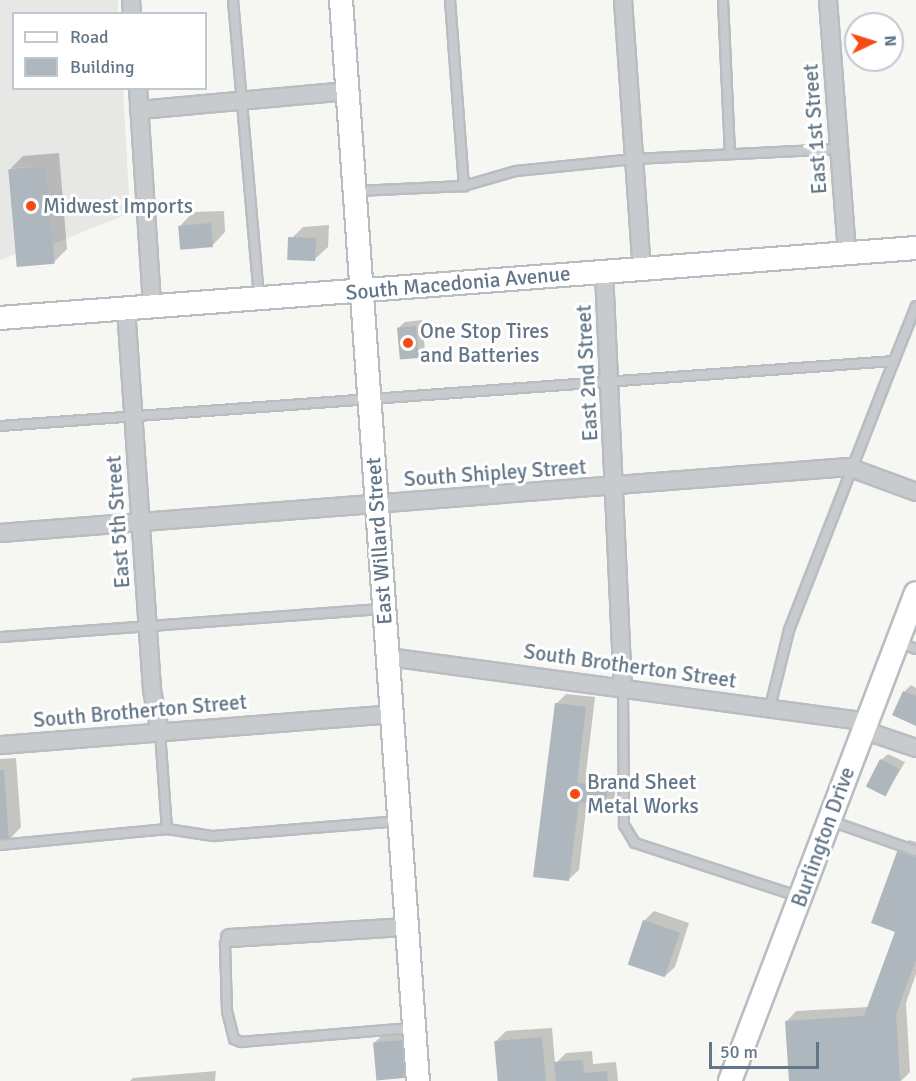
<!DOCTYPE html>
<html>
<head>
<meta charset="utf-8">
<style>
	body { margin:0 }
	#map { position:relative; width:916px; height:1081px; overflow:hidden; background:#f6f6f2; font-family:Signika,sans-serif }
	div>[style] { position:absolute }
	.built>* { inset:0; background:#e7e8e6 }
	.shadow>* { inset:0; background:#0003 }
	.building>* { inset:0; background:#aeb7bd; transform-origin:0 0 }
	.roads { filter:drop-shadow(2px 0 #b7bdc1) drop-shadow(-2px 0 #b7bdc1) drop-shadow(0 2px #b7bdc1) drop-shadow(0 -2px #b7bdc1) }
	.lane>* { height:8px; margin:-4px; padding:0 4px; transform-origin:4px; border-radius:4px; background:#c8cbce }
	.street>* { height:16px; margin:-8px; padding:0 8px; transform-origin:8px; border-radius:8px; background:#c8cbce }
	.secondary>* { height:22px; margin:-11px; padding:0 11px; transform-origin:11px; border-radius:11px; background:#fff }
	.dots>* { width:16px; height:16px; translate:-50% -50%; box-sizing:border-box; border:3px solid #fff; border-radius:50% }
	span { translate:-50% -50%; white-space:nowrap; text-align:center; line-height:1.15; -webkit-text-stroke:6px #fff; paint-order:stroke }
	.street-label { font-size:21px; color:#627687 }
	.poi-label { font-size:21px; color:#627687 }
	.left { translate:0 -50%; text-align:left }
	.legend { position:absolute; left:12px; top:12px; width:195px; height:78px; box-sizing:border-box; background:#fff; border:2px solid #c0c8cf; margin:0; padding:8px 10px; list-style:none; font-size:18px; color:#627687 }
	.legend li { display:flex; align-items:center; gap:12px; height:30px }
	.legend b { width:30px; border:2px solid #c0c8cf }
	.north { position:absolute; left:844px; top:12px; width:60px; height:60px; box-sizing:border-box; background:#fff; border:2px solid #c0c8cf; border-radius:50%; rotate:86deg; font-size:16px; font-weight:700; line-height:24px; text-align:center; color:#627687 }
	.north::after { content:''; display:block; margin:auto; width:21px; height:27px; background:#f64c13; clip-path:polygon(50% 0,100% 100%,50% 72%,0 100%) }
	.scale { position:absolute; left:709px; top:1042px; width:110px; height:27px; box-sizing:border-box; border:3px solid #627687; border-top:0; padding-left:8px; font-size:18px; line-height:21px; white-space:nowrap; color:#627687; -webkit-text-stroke:4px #fff; paint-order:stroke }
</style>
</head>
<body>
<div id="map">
	<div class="built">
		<i style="clip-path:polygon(0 0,118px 0,118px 13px,14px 14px,14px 88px,123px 89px,130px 213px,53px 244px,46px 166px,8px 168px,15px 254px,0 260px)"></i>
	</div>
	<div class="shadow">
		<i style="clip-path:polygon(59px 153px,67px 249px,54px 262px,10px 169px,23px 156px)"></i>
		<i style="clip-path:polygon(224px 211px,225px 232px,212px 246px,180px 226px,193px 212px)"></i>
		<i style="clip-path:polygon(329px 225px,328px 247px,314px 260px,290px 240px,303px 227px)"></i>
		<i style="clip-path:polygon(422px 320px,425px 351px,419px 357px,398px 328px,405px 322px)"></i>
		<i style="clip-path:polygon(911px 685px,916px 688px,916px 724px,904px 692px)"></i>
		<i style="clip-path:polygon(566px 694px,595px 697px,586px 773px,617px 777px,614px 802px,604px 812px,587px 801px,579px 870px,569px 879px,556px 704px)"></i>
		<i style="clip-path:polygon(888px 754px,905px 762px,886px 794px,881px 760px)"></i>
		<i style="clip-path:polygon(16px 758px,21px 827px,8px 841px,0 841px,0 759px)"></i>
		<i style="clip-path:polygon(909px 840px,916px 842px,916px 974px,906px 1003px,910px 1072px,901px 1081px,790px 1081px,787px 1021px,796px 1011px,869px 1007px,897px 931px,899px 849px)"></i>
		<i style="clip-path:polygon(654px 911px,689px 923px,675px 967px,665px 976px,644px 921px)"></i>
		<i style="clip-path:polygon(416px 1028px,418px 1063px,405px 1076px,374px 1043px,388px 1030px)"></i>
		<i style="clip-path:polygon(552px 1028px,555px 1064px,566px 1053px,592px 1051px,593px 1064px,616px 1062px,618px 1081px,499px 1081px,496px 1041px,506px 1031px)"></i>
		<i style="clip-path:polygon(216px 1071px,215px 1081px,130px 1081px,133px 1078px)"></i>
	</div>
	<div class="building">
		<i style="left:46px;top:166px;width:98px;height:38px;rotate:85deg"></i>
		<i style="left:211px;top:223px;width:24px;height:33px;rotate:85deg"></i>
		<i style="left:316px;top:238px;width:23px;height:28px;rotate:92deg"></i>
		<i style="left:416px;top:326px;width:32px;height:19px;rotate:85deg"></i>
		<i style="clip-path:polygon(903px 691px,916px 696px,916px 726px,892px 715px)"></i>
		<i style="clip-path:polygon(555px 703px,586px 707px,577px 783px,608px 787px,604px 813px,588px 811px,589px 803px,579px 802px,569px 881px,533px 877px)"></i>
		<i style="left:880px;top:759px;width:22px;height:31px;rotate:27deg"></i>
		<i style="clip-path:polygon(0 770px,4px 770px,9px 842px,0 843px)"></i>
		<i style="clip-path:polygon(898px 849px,916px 855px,916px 960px,896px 1014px,900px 1081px,789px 1081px,785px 1021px,864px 1016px,895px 932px,871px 923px)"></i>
		<i style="left:643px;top:920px;width:39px;height:47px;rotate:19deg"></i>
		<i style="left:542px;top:1037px;width:44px;height:48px;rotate:85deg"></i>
		<i style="left:403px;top:1040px;width:38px;height:30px;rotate:85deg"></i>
		<i style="clip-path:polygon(583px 1060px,584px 1073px,607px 1071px,608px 1081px,556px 1081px,554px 1062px)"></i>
	</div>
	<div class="roads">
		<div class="lane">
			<i style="left:233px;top:0;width:299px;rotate:85deg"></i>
			<i style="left:450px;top:0;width:187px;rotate:85.7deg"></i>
			<i style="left:723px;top:0;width:154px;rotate:87.4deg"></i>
			<i style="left:357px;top:191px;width:107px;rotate:-2.7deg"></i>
			<i style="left:464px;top:186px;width:54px;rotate:-16.1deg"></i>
			<i style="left:516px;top:171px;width:119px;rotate:-5.8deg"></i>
			<i style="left:634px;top:159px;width:205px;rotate:-2.8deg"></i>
			<i style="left:0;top:426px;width:896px;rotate:-4.16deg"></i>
			<i style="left:894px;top:361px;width:59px;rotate:-68.2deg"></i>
			<i style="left:0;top:637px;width:385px;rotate:-4.2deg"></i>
			<i style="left:899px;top:643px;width:18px;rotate:19deg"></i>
			<i style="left:623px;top:688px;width:137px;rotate:89.6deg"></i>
			<i style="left:624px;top:825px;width:21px;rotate:59deg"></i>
			<i style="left:635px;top:843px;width:174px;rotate:18.1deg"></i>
			<i style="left:770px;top:707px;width:79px;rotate:-76.1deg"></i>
			<i style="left:789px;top:630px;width:289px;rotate:-68.7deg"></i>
			<i style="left:160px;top:732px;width:97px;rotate:85.9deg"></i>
			<i style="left:831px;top:821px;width:90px;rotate:19.4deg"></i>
			<i style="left:0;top:845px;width:168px;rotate:-5.5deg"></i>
			<i style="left:167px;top:829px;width:47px;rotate:8.7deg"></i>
			<i style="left:213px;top:836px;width:187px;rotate:-4.6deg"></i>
			<i style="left:230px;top:938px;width:8px;rotate:130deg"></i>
			<i style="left:225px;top:944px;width:67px;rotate:88.3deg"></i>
			<i style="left:227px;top:1011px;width:29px;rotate:76deg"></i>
			<i style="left:234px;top:1039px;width:8px;rotate:23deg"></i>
			<i style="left:241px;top:1042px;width:173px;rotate:-4.7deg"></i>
		</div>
		<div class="street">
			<i style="left:131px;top:0;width:14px;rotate:86deg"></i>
			<i style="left:623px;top:0;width:270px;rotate:86deg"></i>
			<i style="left:828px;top:0;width:255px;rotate:85.7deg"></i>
			<i style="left:138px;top:88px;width:219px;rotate:86.3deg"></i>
			<i style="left:139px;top:110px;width:210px;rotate:-5.2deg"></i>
			<i style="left:604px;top:272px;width:416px;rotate:87.4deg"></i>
			<i style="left:126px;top:308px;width:383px;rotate:86.1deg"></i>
			<i style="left:152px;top:690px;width:43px;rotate:79.2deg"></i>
			<i style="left:0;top:533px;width:851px;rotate:-4.45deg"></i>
			<i style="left:848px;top:467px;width:72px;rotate:20.2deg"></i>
			<i style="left:388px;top:657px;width:482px;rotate:7.7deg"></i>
			<i style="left:863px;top:730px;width:56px;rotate:18.8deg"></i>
			<i style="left:0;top:745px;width:392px;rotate:-4.5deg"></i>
			<i style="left:230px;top:938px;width:177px;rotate:-3.6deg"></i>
		</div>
		<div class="secondary">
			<i style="left:341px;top:0;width:1084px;rotate:85.93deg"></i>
			<i style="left:0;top:318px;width:919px;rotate:-4.37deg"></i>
			<i style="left:730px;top:1081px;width:522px;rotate:-69.14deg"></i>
		</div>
	</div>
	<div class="dots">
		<i style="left:31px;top:206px;background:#f64c13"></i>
		<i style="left:408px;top:343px;background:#f64c13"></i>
		<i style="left:575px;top:794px;background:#f64c13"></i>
	</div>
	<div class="street-label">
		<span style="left:815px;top:129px;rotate:-94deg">East 1st Street</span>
		<span style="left:458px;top:283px;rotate:-5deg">South Macedonia Avenue</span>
		<span style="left:587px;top:373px;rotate:-93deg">East 2nd Street</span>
		<span style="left:495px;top:473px;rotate:-4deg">South Shipley Street</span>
		<span style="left:118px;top:522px;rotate:-94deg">East 5th Street</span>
		<span style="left:379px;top:541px;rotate:-94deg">East Willard Street</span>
		<span style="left:630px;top:666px;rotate:8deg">South Brotherton Street</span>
		<span style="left:140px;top:711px;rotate:-5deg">South Brotherton Street</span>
		<span style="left:823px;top:837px;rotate:-70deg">Burlington Drive</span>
	</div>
	<div class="poi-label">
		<span class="left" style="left:43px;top:206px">Midwest Imports</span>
		<span class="left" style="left:420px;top:343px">One Stop Tires<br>and Batteries</span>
		<span class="left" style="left:587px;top:794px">Brand Sheet<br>Metal Works</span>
	</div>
	<ul class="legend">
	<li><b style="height:8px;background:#fff"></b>Road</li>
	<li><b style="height:16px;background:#aeb7bd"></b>Building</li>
	</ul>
	<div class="north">N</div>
	<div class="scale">50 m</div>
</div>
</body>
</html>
